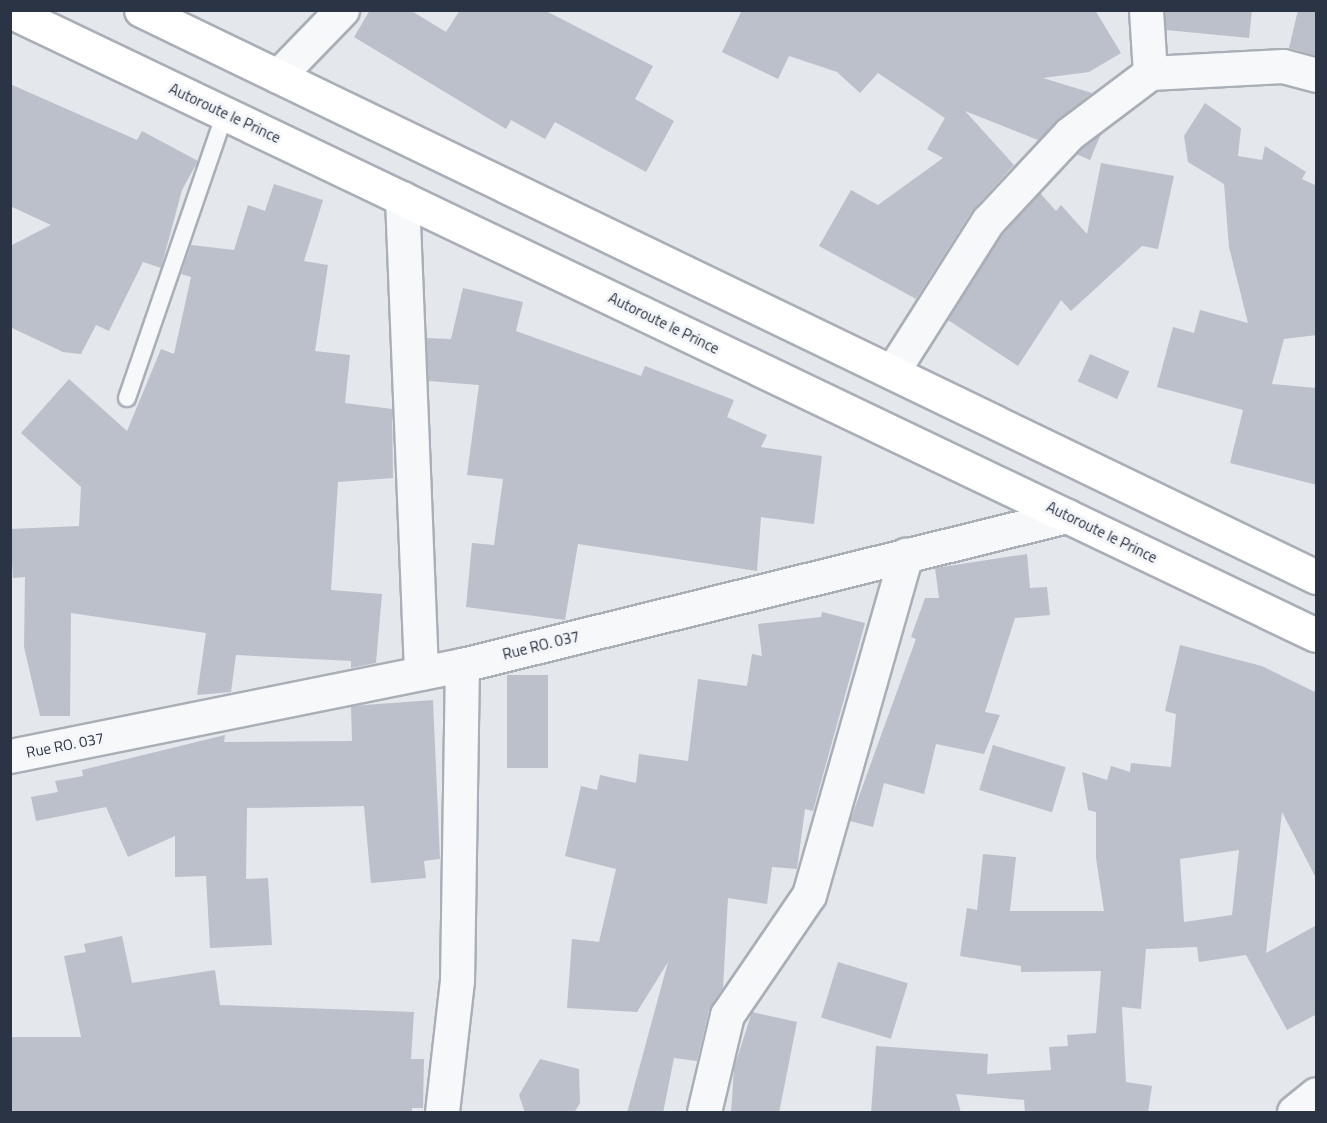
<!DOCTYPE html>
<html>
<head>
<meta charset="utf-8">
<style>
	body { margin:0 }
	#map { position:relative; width:1327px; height:1123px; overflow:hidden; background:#e4e7ec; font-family:"Titillium Web",sans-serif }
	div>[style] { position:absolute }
	.building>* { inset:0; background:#bbc0ca; transform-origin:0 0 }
	.roads { filter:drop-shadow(2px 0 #a9aeb7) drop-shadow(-2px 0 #a9aeb7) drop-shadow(0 2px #a9aeb7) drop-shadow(0 -2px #a9aeb7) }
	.service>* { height:16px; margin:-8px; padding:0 8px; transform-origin:8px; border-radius:8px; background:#f7f8fa }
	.minor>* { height:33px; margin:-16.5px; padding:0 16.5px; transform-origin:16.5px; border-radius:16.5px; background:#f7f8fa }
	.primary>* { height:33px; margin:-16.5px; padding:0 16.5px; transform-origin:16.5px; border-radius:16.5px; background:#fff }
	span { translate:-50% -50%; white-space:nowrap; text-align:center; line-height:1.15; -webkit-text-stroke:6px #f4f6f9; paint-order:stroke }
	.street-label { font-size:15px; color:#2b3445 }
	.frame { position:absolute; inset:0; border:12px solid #2b3445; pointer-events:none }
</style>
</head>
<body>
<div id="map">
	<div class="building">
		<i style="clip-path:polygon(370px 10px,410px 10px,446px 32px,460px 10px,544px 10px,653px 66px,635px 99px,674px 121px,646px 172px,555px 122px,545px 139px,511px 120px,506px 129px,354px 37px)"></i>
		<i style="clip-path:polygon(742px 10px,1095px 10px,1121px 53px,1089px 72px,1043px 78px,1092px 93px,1038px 140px,965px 111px,1014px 165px,972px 211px,916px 299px,819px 246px,851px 190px,878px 205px,943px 158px,927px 149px,945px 118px,878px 73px,860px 93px,837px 72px,789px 56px,778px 79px,722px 52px)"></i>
		<i style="clip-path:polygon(1165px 10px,1252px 10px,1249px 38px,1166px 30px)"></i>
		<i style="clip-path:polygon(1298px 10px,1317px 10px,1317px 56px,1289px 48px)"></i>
		<i style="clip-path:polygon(10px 84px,137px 140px,142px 131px,198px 161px,182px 190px,161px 268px,143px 262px,109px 331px,96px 325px,81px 354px,63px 352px,10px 327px,10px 246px,51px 225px,10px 206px)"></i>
		<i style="clip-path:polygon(1205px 103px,1241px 128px,1238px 156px,1262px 160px,1265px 146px,1306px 172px,1302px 179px,1317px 186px,1317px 335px,1284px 339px,1272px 384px,1317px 388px,1317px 485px,1230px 463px,1243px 410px,1157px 387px,1173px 327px,1194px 333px,1200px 310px,1248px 323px,1229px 247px,1224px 184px,1188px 162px,1184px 136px)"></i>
		<i style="clip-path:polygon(1101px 134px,1090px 160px,1076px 154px,1082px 148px)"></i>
		<i style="clip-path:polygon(1101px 163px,1174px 176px,1158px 249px,1142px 246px,1071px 311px,1061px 300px,1018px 366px,948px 320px,1003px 233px,1040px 193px,1056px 211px,1061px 205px,1087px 234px)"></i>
		<i style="clip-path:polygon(274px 184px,323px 200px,304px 261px,328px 265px,315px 351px,350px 355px,345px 403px,392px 409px,393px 478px,338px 482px,331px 590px,382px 594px,376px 663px,351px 668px,351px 661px,236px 655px,231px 692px,197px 695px,206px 633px,71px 613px,70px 716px,40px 716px,24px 647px,25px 577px,13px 578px,10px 529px,79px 526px,81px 487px,21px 433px,69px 379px,127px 431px,161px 349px,174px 354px,191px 277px,181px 274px,191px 245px,234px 250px,248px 205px,265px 211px)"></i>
		<i style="clip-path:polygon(463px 288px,523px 302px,516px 331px,641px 376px,645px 366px,734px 400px,727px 417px,767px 435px,761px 447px,822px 456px,814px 524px,761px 517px,757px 571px,578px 544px,565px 620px,466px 607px,472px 543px,494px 545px,503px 479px,467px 475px,479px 385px,428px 381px,426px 338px,451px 339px)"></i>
		<i style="left:1090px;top:354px;width:43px;height:30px;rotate:24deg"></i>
		<i style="clip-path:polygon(1027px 554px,1030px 588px,1047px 587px,1050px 615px,1015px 618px,985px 712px,1000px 715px,984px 754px,936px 744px,924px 794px,884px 783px,873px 827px,850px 821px,916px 639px,911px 637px,925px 598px,939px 598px,935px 568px)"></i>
		<i style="clip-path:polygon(822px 612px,865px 623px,813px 811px,805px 809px,797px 869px,772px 867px,767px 904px,728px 898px,723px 988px,709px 1010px,697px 1061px,674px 1058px,663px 1113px,627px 1113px,668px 962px,637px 1012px,567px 1008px,572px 939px,599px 942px,616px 869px,565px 856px,581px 786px,597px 790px,600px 775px,636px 783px,639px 754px,688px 761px,698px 679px,747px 686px,752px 654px,762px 656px,758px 624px,821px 617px)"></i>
		<i style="clip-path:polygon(evenodd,1180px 645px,1262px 666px,1317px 693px,1317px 880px,1282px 812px,1266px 953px,1317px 925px,1317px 1014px,1287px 1030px,1246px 955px,1199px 962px,1197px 947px,1146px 949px,1141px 1009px,1122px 1007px,1126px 1082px,1152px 1086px,1148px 1113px,1025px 1113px,1024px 1100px,956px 1094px,961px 1113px,871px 1113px,876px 1046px,988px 1054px,987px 1074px,1051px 1070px,1049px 1047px,1068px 1046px,1067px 1035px,1096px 1033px,1101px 971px,1021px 972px,1021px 966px,960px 956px,967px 908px,977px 910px,983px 854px,1016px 857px,1010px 911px,1104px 911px,1096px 858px,1096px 812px,1088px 810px,1082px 772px,1107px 780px,1111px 766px,1130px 772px,1131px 763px,1171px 767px,1176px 714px,1165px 711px,1180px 645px,1239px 850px,1232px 915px,1184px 922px,1180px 859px,1239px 850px)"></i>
		<i style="left:507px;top:675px;width:41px;height:93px"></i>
		<i style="clip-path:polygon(433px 700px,440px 859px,424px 861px,426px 878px,371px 883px,364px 806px,247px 808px,246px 879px,268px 878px,272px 945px,210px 948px,206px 876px,175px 877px,175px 836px,128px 857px,106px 807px,36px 821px,31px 797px,58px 792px,55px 781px,83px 776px,82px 770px,225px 735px,224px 742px,352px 741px,351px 706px)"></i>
		<i style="left:993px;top:745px;width:76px;height:47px;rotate:17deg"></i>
		<i style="clip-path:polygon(122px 936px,132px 983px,215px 970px,220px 1005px,414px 1012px,411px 1059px,424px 1059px,423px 1108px,412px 1108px,412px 1113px,10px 1113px,10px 1037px,81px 1037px,64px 956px,86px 952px,84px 944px)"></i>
		<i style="left:838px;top:962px;width:73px;height:58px;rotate:17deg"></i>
		<i style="clip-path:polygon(752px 1012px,797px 1022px,779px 1113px,731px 1113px,734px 1068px)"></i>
		<i style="clip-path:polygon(540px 1059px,579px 1069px,580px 1103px,574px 1113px,525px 1113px,519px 1095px)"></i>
	</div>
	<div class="roads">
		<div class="service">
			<i style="left:127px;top:398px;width:300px;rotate:-71deg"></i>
		</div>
		<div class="minor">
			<i style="left:1146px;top:10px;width:63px;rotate:86.4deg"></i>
			<i style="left:1150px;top:73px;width:133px;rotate:-3deg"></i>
			<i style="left:1283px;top:66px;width:34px;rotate:15deg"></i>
			<i style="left:278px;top:76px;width:92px;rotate:-45.9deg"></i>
			<i style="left:402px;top:198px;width:475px;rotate:87.7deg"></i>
			<i style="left:892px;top:372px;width:179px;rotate:-57.6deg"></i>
			<i style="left:988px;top:221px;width:119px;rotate:-47deg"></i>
			<i style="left:1069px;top:134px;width:101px;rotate:-37deg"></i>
			<i style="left:10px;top:756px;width:461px;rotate:-11.4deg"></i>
			<i style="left:462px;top:665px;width:623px;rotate:-13.84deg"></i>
			<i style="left:442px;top:1112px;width:132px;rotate:-83.5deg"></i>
			<i style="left:457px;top:981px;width:316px;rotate:-89.1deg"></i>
			<i style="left:704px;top:1112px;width:100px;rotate:-76.7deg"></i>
			<i style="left:727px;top:1015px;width:145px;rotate:-55.7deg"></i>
			<i style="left:809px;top:895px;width:354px;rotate:-74.1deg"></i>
			<i style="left:1294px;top:1112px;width:28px;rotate:-39deg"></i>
		</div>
		<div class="primary">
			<i style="left:141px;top:10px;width:1305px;rotate:25.76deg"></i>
			<i style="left:10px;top:11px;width:1447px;rotate:25.54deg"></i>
		</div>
	</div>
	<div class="street-label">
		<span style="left:225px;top:113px;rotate:25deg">Autoroute le Prince</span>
		<span style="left:664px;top:323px;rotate:26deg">Autoroute le Prince</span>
		<span style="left:1102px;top:532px;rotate:26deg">Autoroute le Prince</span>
		<span style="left:541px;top:645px;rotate:-14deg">Rue RO. 037</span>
		<span style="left:65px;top:745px;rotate:-11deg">Rue RO. 037</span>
	</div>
	<div class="frame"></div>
</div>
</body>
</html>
